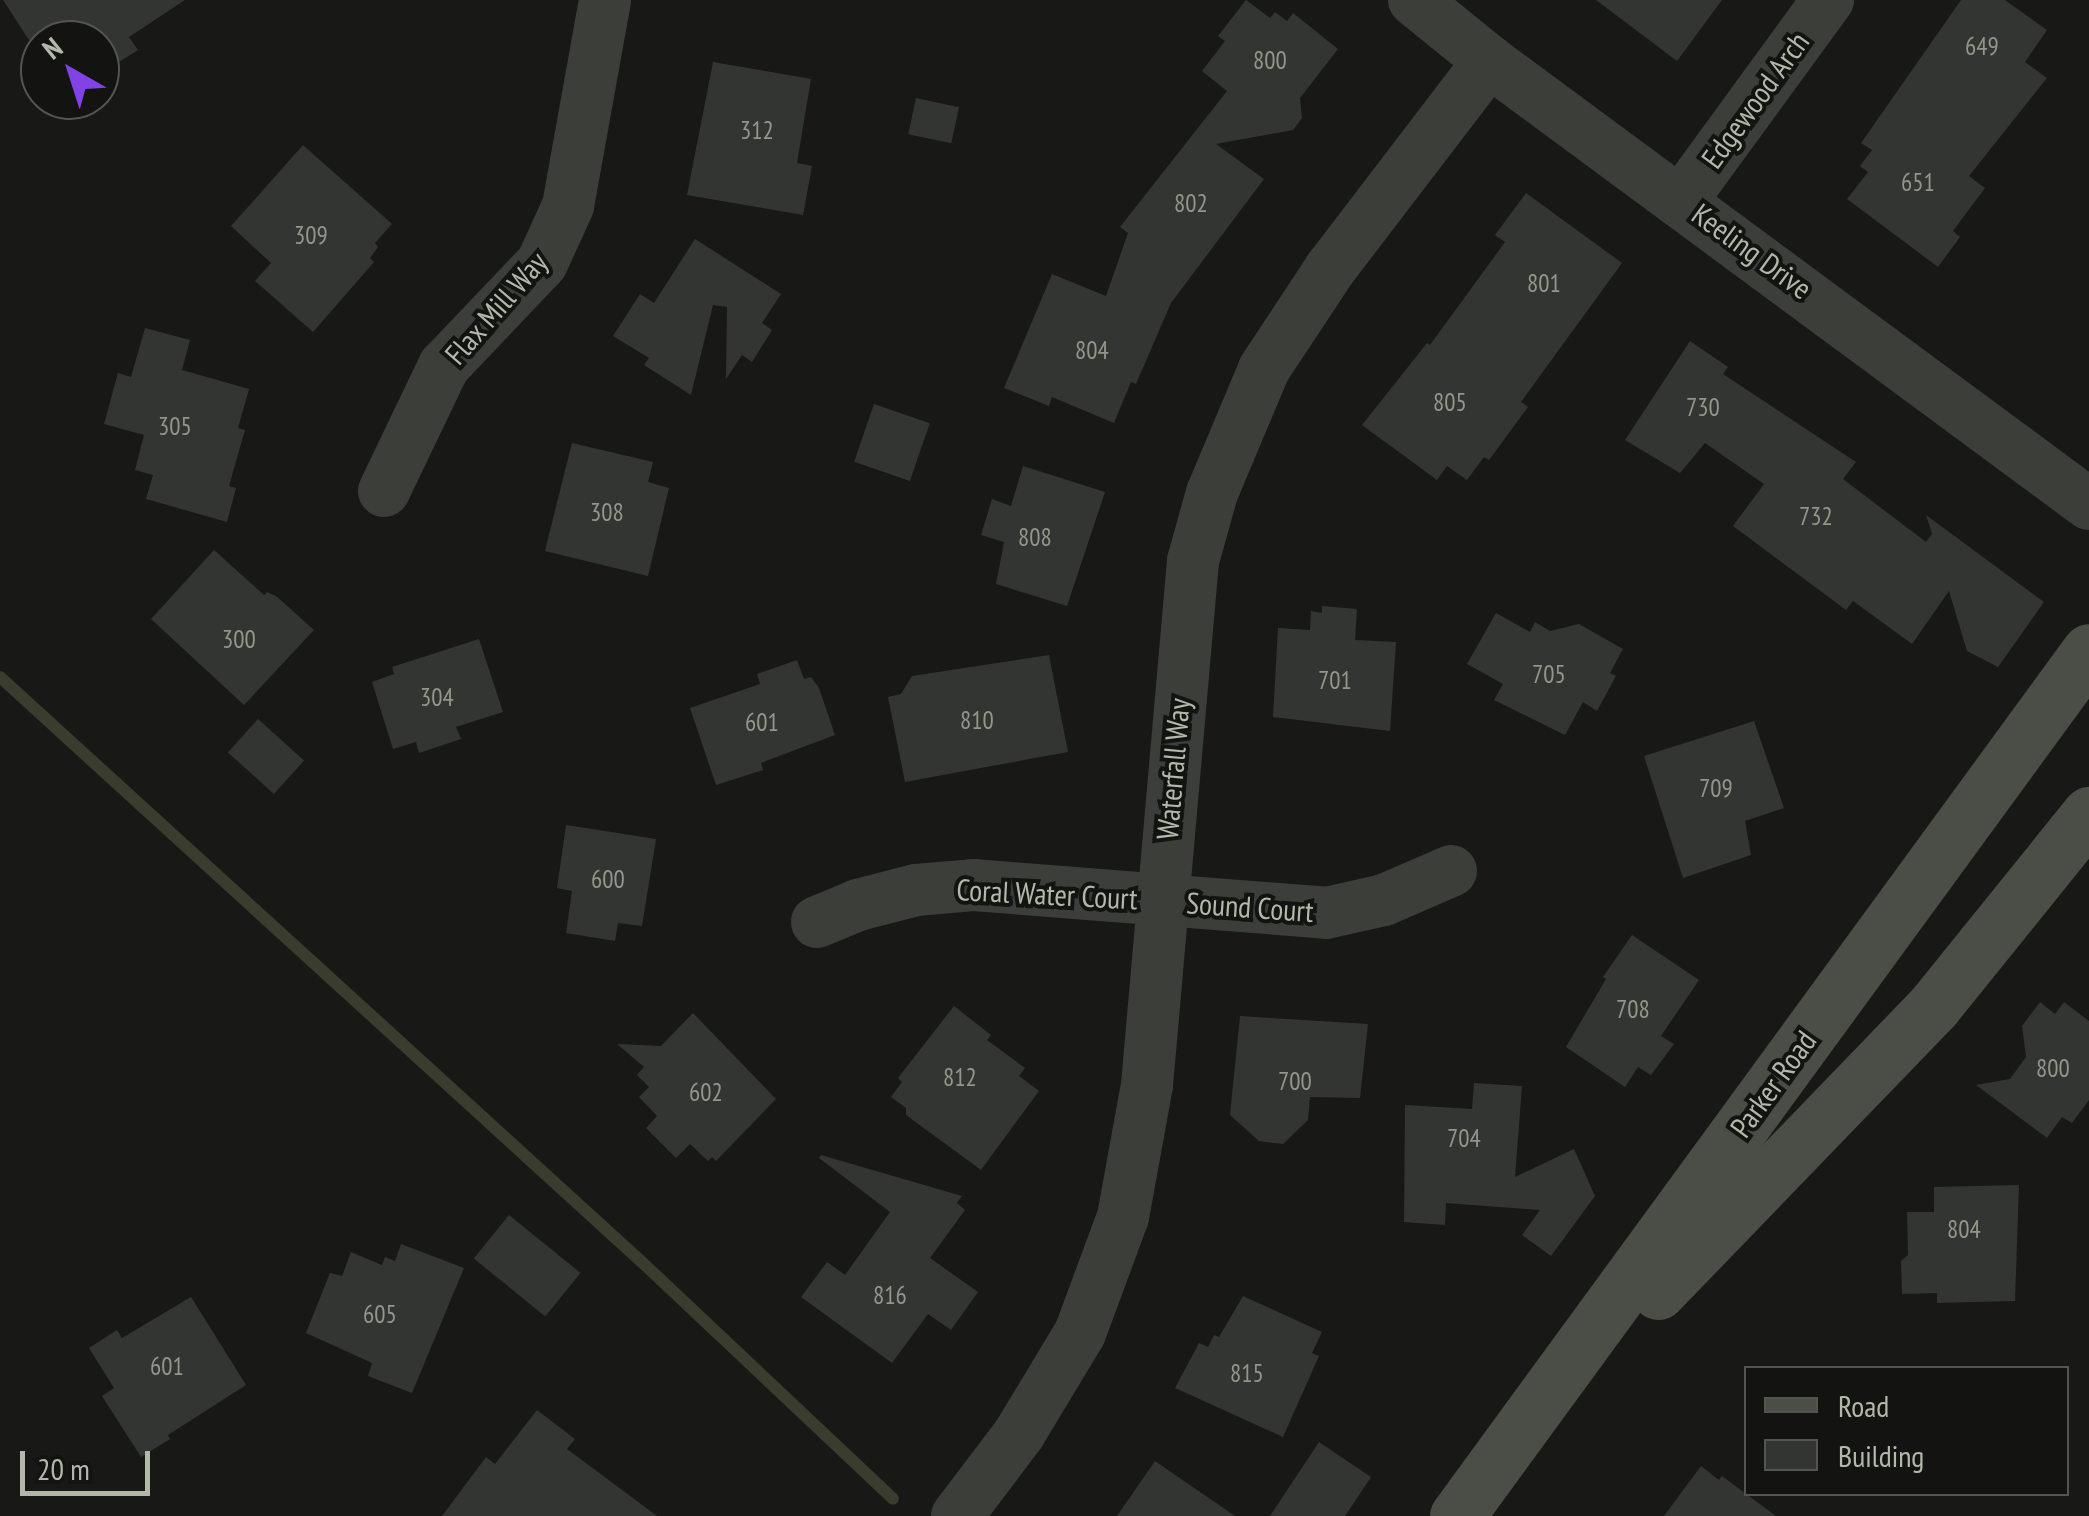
<!DOCTYPE html>
<html>
<head>
<meta charset="utf-8">
<style>
	body { margin:0 }
	#map { position:relative; width:2089px; height:1516px; overflow:hidden; background:#181917; font-family:"PT Sans Narrow",sans-serif }
	div>[style] { position:absolute }
	.stream>* { height:12px; margin:-6px; padding:0 6px; transform-origin:6px; border-radius:6px; background:#3a3c2e }
	.building>* { inset:0; background:#333532; transform-origin:0 0 }
	.street>* { height:52px; margin:-26px; padding:0 26px; transform-origin:26px; border-radius:26px; background:#3b3e39 }
	.secondary>* { height:55px; margin:-27.5px; padding:0 27.5px; transform-origin:27.5px; border-radius:27.5px; background:#4a4e47 }
	span { translate:-50% -50%; white-space:nowrap; text-align:center; line-height:1.15; -webkit-text-stroke:8px #131412; paint-order:stroke }
	.number-label { font-size:25px; color:#92978c }
	.number-label span { -webkit-text-stroke-width:0 }
	.street-label { font-size:30px; color:#b2b8aa }
	.legend { position:absolute; left:1744px; top:1366px; width:325px; height:130px; box-sizing:border-box; background:#131412; border:2px solid #53564f; margin:0; padding:12px 18px; list-style:none; font-size:30px; color:#b2b8aa }
	.legend li { display:flex; align-items:center; gap:20px; height:50px }
	.legend b { width:50px; border:2px solid #53564f }
	.north { position:absolute; left:20px; top:20px; width:100px; height:100px; box-sizing:border-box; background:#131412; border:2px solid #53564f; border-radius:50%; rotate:321deg; font-size:28px; font-weight:700; line-height:40px; text-align:center; color:#b2b8aa }
	.north::after { content:''; display:block; margin:auto; width:35px; height:45px; background:#8242e6; clip-path:polygon(50% 0,100% 100%,50% 72%,0 100%) }
	.scale { position:absolute; left:20px; top:1451px; width:130px; height:45px; box-sizing:border-box; border:5px solid #b2b8aa; border-top:0; padding-left:12px; font-size:30px; line-height:35px; white-space:nowrap; color:#b2b8aa; -webkit-text-stroke:8px #131412; paint-order:stroke }
</style>
</head>
<body>
<div id="map">
	<div class="stream">
		<i style="left:0;top:677px;width:871px;rotate:42.35deg"></i>
		<i style="left:644px;top:1264px;width:342px;rotate:43.3deg"></i>
	</div>
	<div class="building">
		<i style="clip-path:polygon(3px 0,185px 0,129px 37px,138px 50px,100px 74px,100px 40px,40px 40px,40px 57px)"></i>
		<i style="clip-path:polygon(1246px 0,1270px 18px,1275px 12px,1287px 21px,1293px 13px,1338px 49px,1300px 98px,1302px 118px,1293px 130px,1216px 144px,1264px 179px,1171px 303px,1136px 384px,1131px 382px,1114px 423px,1052px 397px,1049px 406px,1004px 388px,1052px 274px,1106px 296px,1128px 233px,1120px 227px,1227px 91px,1202px 71px,1225px 41px,1218px 36px)"></i>
		<i style="clip-path:polygon(1596px 0,1722px 0,1677px 61px)"></i>
		<i style="clip-path:polygon(1961px 0,2005px 0,2047px 30px,2025px 62px,2047px 78px,1969px 176px,1985px 188px,1953px 231px,1960px 237px,1938px 267px,1847px 199px,1868px 172px,1860px 166px,1872px 150px,1861px 143px)"></i>
		<i style="clip-path:polygon(713px 62px,811px 79px,797px 163px,812px 166px,803px 215px,687px 195px)"></i>
		<i style="left:916px;top:98px;width:44px;height:37px;rotate:12deg"></i>
		<i style="clip-path:polygon(303px 145px,392px 224px,375px 243px,378px 247px,370px 258px,374px 262px,313px 332px,255px 281px,271px 263px,231px 226px)"></i>
		<i style="clip-path:polygon(1526px 193px,1622px 263px,1521px 402px,1528px 407px,1489px 460px,1484px 457px,1467px 480px,1447px 466px,1437px 480px,1362px 425px,1427px 343px,1430px 345px,1505px 242px,1495px 235px)"></i>
		<i style="clip-path:polygon(695px 239px,781px 294px,762px 323px,772px 330px,752px 362px,742px 355px,726px 379px,727px 307px,713px 305px,691px 395px,644px 365px,649px 358px,613px 336px,640px 294px,654px 303px)"></i>
		<i style="clip-path:polygon(145px 328px,190px 340px,182px 370px,249px 389px,238px 428px,245px 430px,229px 486px,236px 488px,227px 522px,146px 499px,153px 475px,135px 470px,144px 435px,104px 424px,118px 373px,131px 377px)"></i>
		<i style="clip-path:polygon(1690px 341px,1728px 367px,1723px 374px,1856px 462px,1843px 479px,1926px 542px,1932px 534px,1926px 515px,2044px 602px,1998px 667px,1967px 651px,1949px 591px,1912px 644px,1853px 601px,1846px 610px,1733px 526px,1764px 484px,1705px 443px,1680px 473px,1625px 440px)"></i>
		<i style="left:874px;top:404px;width:59px;height:61px;rotate:19deg"></i>
		<i style="clip-path:polygon(572px 443px,653px 462px,648px 482px,669px 488px,648px 576px,545px 551px)"></i>
		<i style="clip-path:polygon(1023px 466px,1105px 492px,1067px 606px,996px 584px,1004px 542px,981px 535px,992px 499px,1011px 506px)"></i>
		<i style="clip-path:polygon(214px 550px,264px 595px,267px 592px,276px 596px,314px 630px,244px 705px,151px 619px)"></i>
		<i style="clip-path:polygon(1322px 606px,1357px 609px,1355px 640px,1396px 642px,1390px 731px,1273px 717px,1278px 628px,1310px 630px,1311px 611px,1322px 613px)"></i>
		<i style="clip-path:polygon(1496px 613px,1530px 632px,1535px 622px,1550px 631px,1579px 624px,1623px 649px,1610px 673px,1616px 676px,1597px 711px,1583px 702px,1565px 735px,1494px 700px,1503px 684px,1467px 664px)"></i>
		<i style="clip-path:polygon(479px 639px,503px 712px,456px 727px,461px 739px,419px 753px,416px 742px,393px 749px,372px 682px,394px 674px,392px 667px)"></i>
		<i style="clip-path:polygon(1049px 655px,1068px 752px,905px 782px,888px 697px,901px 694px,912px 676px)"></i>
		<i style="clip-path:polygon(797px 660px,804px 679px,811px 677px,819px 688px,835px 735px,761px 763px,763px 770px,716px 785px,690px 708px,760px 684px,757px 674px)"></i>
		<i style="left:258px;top:719px;width:62px;height:45px;rotate:42deg"></i>
		<i style="clip-path:polygon(1754px 721px,1784px 808px,1745px 821px,1751px 855px,1683px 878px,1644px 756px)"></i>
		<i style="clip-path:polygon(566px 825px,656px 839px,642px 926px,618px 923px,615px 941px,566px 933px,572px 891px,557px 888px)"></i>
		<i style="clip-path:polygon(1632px 935px,1699px 980px,1661px 1036px,1674px 1044px,1651px 1075px,1638px 1067px,1625px 1087px,1566px 1047px,1606px 979px,1603px 977px)"></i>
		<i style="clip-path:polygon(2040px 1002px,2055px 1014px,2064px 1002px,2089px 1021px,2089px 1100px,2072px 1123px,2062px 1117px,2047px 1138px,1976px 1085px,2010px 1079px,2026px 1057px,2022px 1026px)"></i>
		<i style="clip-path:polygon(954px 1006px,991px 1035px,987px 1040px,1025px 1068px,1019px 1076px,1039px 1091px,981px 1170px,906px 1115px,906px 1108px,891px 1097px,902px 1082px,898px 1078px)"></i>
		<i style="clip-path:polygon(693px 1013px,776px 1099px,716px 1161px,712px 1157px,708px 1161px,690px 1144px,676px 1158px,646px 1128px,657px 1116px,639px 1097px,649px 1087px,637px 1075px,644px 1067px,617px 1044px,661px 1046px)"></i>
		<i style="clip-path:polygon(1240px 1016px,1368px 1024px,1360px 1098px,1310px 1097px,1308px 1120px,1283px 1144px,1259px 1141px,1230px 1115px)"></i>
		<i style="clip-path:polygon(1474px 1083px,1522px 1086px,1515px 1177px,1574px 1149px,1595px 1196px,1551px 1256px,1522px 1235px,1540px 1210px,1446px 1203px,1445px 1225px,1404px 1222px,1405px 1105px,1472px 1109px)"></i>
		<i style="clip-path:polygon(821px 1155px,962px 1196px,957px 1203px,965px 1210px,930px 1258px,978px 1292px,951px 1330px,928px 1314px,892px 1363px,801px 1297px,827px 1262px,845px 1275px,890px 1212px,819px 1158px)"></i>
		<i style="clip-path:polygon(2019px 1185px,2015px 1301px,1937px 1303px,1937px 1293px,1902px 1294px,1901px 1261px,1908px 1255px,1907px 1212px,1934px 1212px,1934px 1187px)"></i>
		<i style="left:509px;top:1215px;width:92px;height:56px;rotate:39deg"></i>
		<i style="clip-path:polygon(401px 1244px,464px 1268px,412px 1393px,368px 1376px,372px 1363px,306px 1333px,330px 1273px,342px 1276px,351px 1252px,382px 1265px,385px 1257px,395px 1261px)"></i>
		<i style="clip-path:polygon(1243px 1296px,1322px 1332px,1312px 1353px,1319px 1356px,1283px 1437px,1175px 1388px,1199px 1343px,1208px 1347px,1214px 1335px,1219px 1337px)"></i>
		<i style="clip-path:polygon(191px 1297px,246px 1385px,168px 1435px,170px 1439px,141px 1457px,102px 1396px,114px 1388px,89px 1348px,117px 1330px,122px 1338px)"></i>
		<i style="clip-path:polygon(537px 1410px,575px 1439px,567px 1449px,657px 1516px,442px 1516px,486px 1457px,495px 1464px)"></i>
		<i style="clip-path:polygon(1319px 1442px,1371px 1477px,1345px 1516px,1270px 1516px)"></i>
		<i style="clip-path:polygon(1155px 1461px,1235px 1516px,1117px 1516px)"></i>
		<i style="clip-path:polygon(1701px 1466px,1719px 1480px,1722px 1476px,1776px 1516px,1664px 1516px)"></i>
	</div>
	<div class="street">
		<i style="left:1414px;top:0;width:97px;rotate:39.1deg"></i>
		<i style="left:1489px;top:61px;width:746px;rotate:36.44deg"></i>
		<i style="left:1682px;top:200px;width:248px;rotate:-53.9deg"></i>
		<i style="left:384px;top:491px;width:139px;rotate:-64.4deg"></i>
		<i style="left:444px;top:366px;width:142px;rotate:-46.4deg"></i>
		<i style="left:542px;top:263px;width:63px;rotate:-65.5deg"></i>
		<i style="left:568px;top:206px;width:209px;rotate:-79.8deg"></i>
		<i style="left:817px;top:922px;width:44px;rotate:-22.5deg"></i>
		<i style="left:858px;top:905px;width:60px;rotate:-14.5deg"></i>
		<i style="left:916px;top:890px;width:57px;rotate:-5deg"></i>
		<i style="left:973px;top:885px;width:354px;rotate:4.5deg"></i>
		<i style="left:1326px;top:913px;width:59px;rotate:-12.6deg"></i>
		<i style="left:1384px;top:900px;width:73px;rotate:-23.4deg"></i>
		<i style="left:957px;top:1516px;width:103px;rotate:-52.9deg"></i>
		<i style="left:1019px;top:1434px;width:118px;rotate:-58.9deg"></i>
		<i style="left:1080px;top:1333px;width:124px;rotate:-69.7deg"></i>
		<i style="left:1123px;top:1217px;width:134px;rotate:-79.7deg"></i>
		<i style="left:1147px;top:1085px;width:526px;rotate:-84.98deg"></i>
		<i style="left:1193px;top:561px;width:71px;rotate:-74.4deg"></i>
		<i style="left:1212px;top:493px;width:134px;rotate:-67.2deg"></i>
		<i style="left:1264px;top:369px;width:120px;rotate:-56.6deg"></i>
		<i style="left:1330px;top:269px;width:262px;rotate:-52.6deg"></i>
	</div>
	<div class="secondary">
		<i style="left:1658px;top:1292px;width:397px;rotate:-46deg"></i>
		<i style="left:1934px;top:1006px;width:247px;rotate:-51.1deg"></i>
		<i style="left:1457px;top:1516px;width:1071px;rotate:-53.85deg"></i>
	</div>
	<div class="number-label">
		<span style="left:1982px;top:46px">649</span>
		<span style="left:1270px;top:60px">800</span>
		<span style="left:757px;top:130px">312</span>
		<span style="left:1918px;top:182px">651</span>
		<span style="left:1191px;top:203px">802</span>
		<span style="left:311px;top:235px">309</span>
		<span style="left:1544px;top:283px">801</span>
		<span style="left:1092px;top:350px">804</span>
		<span style="left:1450px;top:402px">805</span>
		<span style="left:1703px;top:407px">730</span>
		<span style="left:175px;top:426px">305</span>
		<span style="left:607px;top:512px">308</span>
		<span style="left:1816px;top:516px">732</span>
		<span style="left:1035px;top:537px">808</span>
		<span style="left:239px;top:639px">300</span>
		<span style="left:1549px;top:674px">705</span>
		<span style="left:1335px;top:680px">701</span>
		<span style="left:437px;top:697px">304</span>
		<span style="left:977px;top:720px">810</span>
		<span style="left:762px;top:722px">601</span>
		<span style="left:1716px;top:788px">709</span>
		<span style="left:608px;top:879px">600</span>
		<span style="left:1633px;top:1009px">708</span>
		<span style="left:2053px;top:1068px">800</span>
		<span style="left:960px;top:1077px">812</span>
		<span style="left:1295px;top:1081px">700</span>
		<span style="left:706px;top:1092px">602</span>
		<span style="left:1464px;top:1138px">704</span>
		<span style="left:1964px;top:1229px">804</span>
		<span style="left:890px;top:1295px">816</span>
		<span style="left:380px;top:1314px">605</span>
		<span style="left:167px;top:1366px">601</span>
		<span style="left:1247px;top:1373px">815</span>
	</div>
	<div class="street-label">
		<span style="left:1755px;top:100px;rotate:-54deg">Edgewood Arch</span>
		<span style="left:1752px;top:251px;rotate:36deg">Keeling Drive</span>
		<span style="left:496px;top:308px;rotate:-49deg">Flax Mill Way</span>
		<span style="left:1173px;top:769px;rotate:-85deg">Waterfall Way</span>
		<span style="left:1047px;top:894px;rotate:3deg">Coral Water Court</span>
		<span style="left:1250px;top:907px;rotate:4deg">Sound Court</span>
		<span style="left:1773px;top:1084px;rotate:-54deg">Parker Road</span>
	</div>
	<ul class="legend">
	<li><b style="height:12px;background:#4a4e47"></b>Road</li>
	<li><b style="height:28px;background:#333532"></b>Building</li>
	</ul>
	<div class="north">N</div>
	<div class="scale">20 m</div>
</div>
</body>
</html>
